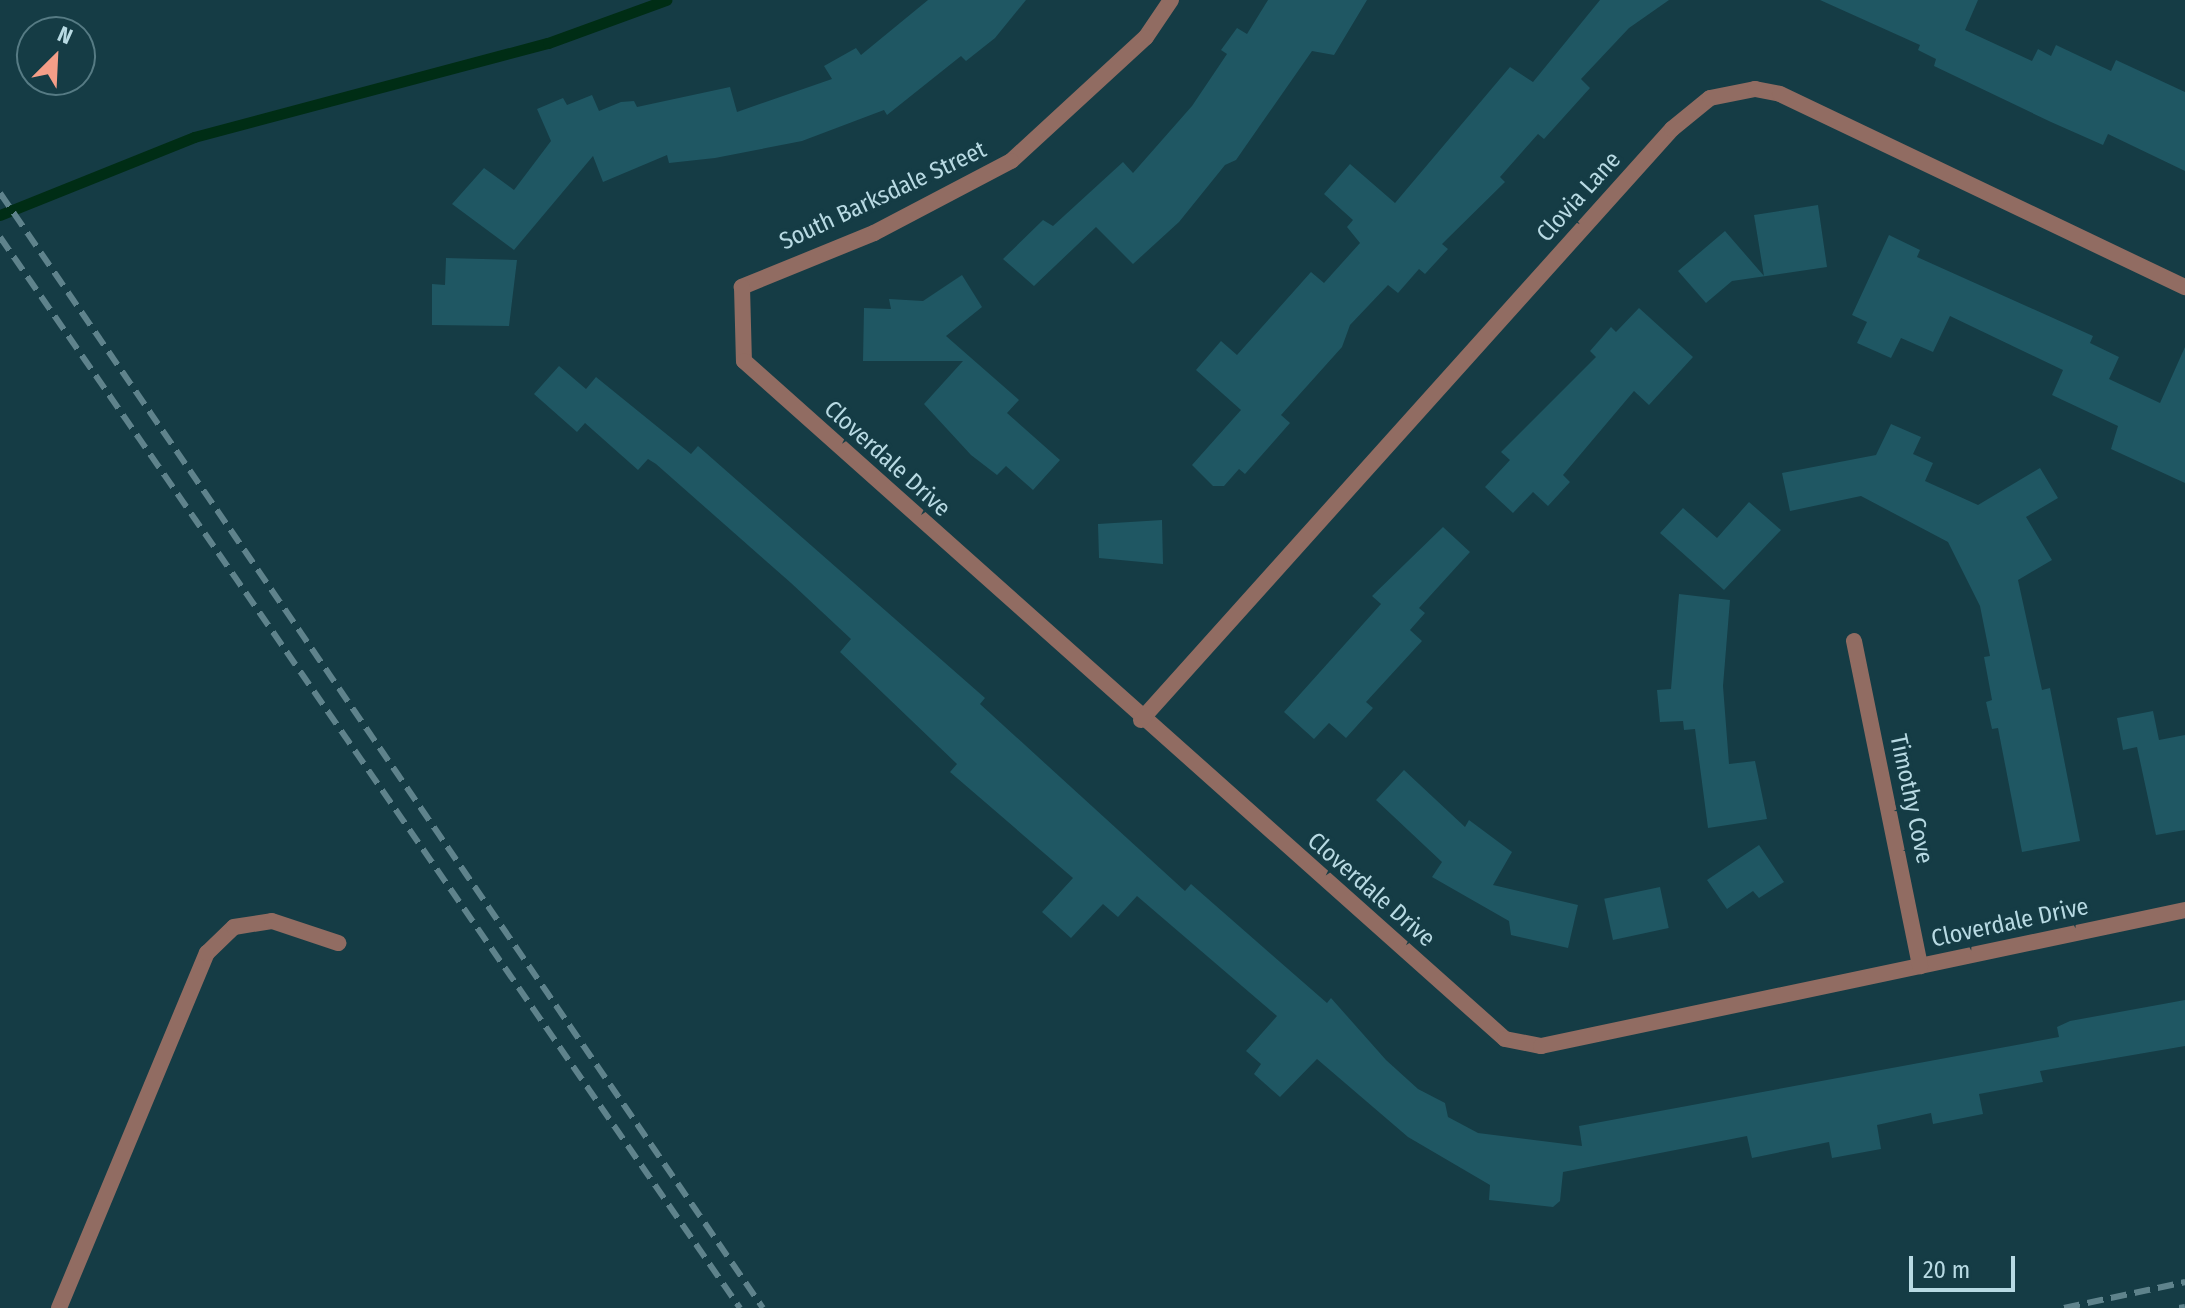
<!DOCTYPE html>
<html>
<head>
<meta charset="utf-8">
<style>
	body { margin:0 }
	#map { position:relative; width:2185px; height:1308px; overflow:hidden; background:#153c45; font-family:"Fira Sans Condensed",sans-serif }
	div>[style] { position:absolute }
	.stream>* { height:11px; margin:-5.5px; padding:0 5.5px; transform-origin:5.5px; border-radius:5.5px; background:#002d15 }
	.building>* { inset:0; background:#1f5763; transform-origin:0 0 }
	.lane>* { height:16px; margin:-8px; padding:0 8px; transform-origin:8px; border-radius:8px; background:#916c62 }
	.street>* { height:16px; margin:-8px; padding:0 8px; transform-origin:8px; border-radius:8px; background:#916c62 }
	.rail>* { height:6px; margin-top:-3px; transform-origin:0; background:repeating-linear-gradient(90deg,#5f838c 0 16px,transparent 0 24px) }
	span { translate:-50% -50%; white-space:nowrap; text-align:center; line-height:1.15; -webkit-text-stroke:7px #153c45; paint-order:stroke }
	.street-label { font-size:24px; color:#b8dae3 }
	.north { position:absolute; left:16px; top:16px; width:80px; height:80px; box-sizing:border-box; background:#153c45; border:2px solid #567b84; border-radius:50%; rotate:24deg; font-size:22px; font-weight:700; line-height:32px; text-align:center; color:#b8dae3 }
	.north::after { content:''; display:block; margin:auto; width:28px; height:36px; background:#f49e88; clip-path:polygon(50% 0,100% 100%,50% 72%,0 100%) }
	.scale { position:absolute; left:1909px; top:1256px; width:106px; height:36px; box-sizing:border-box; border:4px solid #b8dae3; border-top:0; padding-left:10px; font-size:24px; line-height:28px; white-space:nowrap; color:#b8dae3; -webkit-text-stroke:6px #153c45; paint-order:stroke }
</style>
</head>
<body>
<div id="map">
	<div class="stream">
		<i style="left:0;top:215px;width:209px;rotate:-21.9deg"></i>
		<i style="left:194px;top:137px;width:366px;rotate:-14.9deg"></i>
		<i style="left:548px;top:43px;width:126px;rotate:-20deg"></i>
	</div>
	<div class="building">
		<i style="clip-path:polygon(928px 0,1026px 0,995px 38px,966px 61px,961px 56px,887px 115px,884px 110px,802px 141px,715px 158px,669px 163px,667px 155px,603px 182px,593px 156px,514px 250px,452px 204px,484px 168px,514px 190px,551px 141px,537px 109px,563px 98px,567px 105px,592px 95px,599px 111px,621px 102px,634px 101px,637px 107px,730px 87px,737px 112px,832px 79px,824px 66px,856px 48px,861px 55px)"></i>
		<i style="clip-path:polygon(1268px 0,1367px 0,1334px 55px,1312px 51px,1236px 160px,1225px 165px,1179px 222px,1133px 264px,1096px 227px,1034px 286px,1003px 259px,1043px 220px,1053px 226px,1123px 162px,1133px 173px,1192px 106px,1227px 54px,1221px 50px,1237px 28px,1247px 34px)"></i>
		<i style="clip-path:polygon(1600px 0,1669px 0,1629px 28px,1581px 79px,1590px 88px,1544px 139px,1538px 134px,1500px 177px,1505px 182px,1442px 244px,1448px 249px,1425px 274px,1419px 269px,1398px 293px,1388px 285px,1350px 325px,1342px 347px,1281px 415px,1290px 423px,1245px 474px,1239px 469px,1224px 486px,1213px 486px,1192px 465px,1241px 410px,1196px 370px,1221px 341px,1237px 355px,1311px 272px,1324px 283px,1360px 243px,1347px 227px,1353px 220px,1324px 194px,1350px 164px,1395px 203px,1510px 67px,1533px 82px)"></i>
		<i style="clip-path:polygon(1820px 0,1978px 0,1965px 30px,2032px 61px,2038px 49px,2051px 56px,2056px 45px,2111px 71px,2116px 60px,2185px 92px,2185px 171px,2108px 134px,2103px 145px,2051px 122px,1934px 66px,1936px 59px,1918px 50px,1920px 45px)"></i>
		<i style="clip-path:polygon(1818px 205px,1827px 267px,1732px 281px,1706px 303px,1678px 271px,1725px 231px,1764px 276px,1754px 215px)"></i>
		<i style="clip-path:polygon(1889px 235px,1920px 250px,1917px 257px,2093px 336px,2090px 343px,2119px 357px,2109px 379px,2160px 403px,2185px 347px,2185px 483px,2111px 449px,2118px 426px,2052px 395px,2063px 370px,1950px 316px,1933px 352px,1901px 338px,1891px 358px,1857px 343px,1867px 322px,1852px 315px)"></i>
		<i style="clip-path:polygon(446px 258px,517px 260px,509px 326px,432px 325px,432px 284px,445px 285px)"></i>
		<i style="clip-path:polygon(962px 275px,982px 307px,946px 336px,1019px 400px,1007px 413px,1060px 460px,1033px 490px,1006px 466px,997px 475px,971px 455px,924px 404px,963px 361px,863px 361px,864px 308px,891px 309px,889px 299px,923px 301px)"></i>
		<i style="clip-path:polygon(1639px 308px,1693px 357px,1649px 405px,1634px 391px,1563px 475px,1570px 482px,1548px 506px,1533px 492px,1513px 513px,1485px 487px,1510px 460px,1501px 452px,1596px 357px,1590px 351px,1611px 327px,1616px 332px)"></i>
		<i style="clip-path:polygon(559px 366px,586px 389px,596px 377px,691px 454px,698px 446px,985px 698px,980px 704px,1185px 891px,1191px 884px,1327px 1003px,1331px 998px,1386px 1060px,1418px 1089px,1445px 1103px,1448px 1117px,1478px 1133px,1582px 1146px,1579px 1126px,2059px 1037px,2057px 1027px,2070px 1021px,2185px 1000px,2185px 1046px,2040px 1071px,2043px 1082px,1979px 1094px,1983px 1114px,1933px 1124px,1931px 1113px,1877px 1125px,1881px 1149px,1832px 1158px,1829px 1142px,1752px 1158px,1747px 1136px,1563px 1172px,1560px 1201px,1553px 1207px,1489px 1200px,1490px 1185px,1408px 1137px,1317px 1059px,1280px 1097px,1254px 1074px,1261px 1064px,1246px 1051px,1277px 1016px,1137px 896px,1118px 917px,1103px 904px,1071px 938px,1042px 912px,1073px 878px,950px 772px,957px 764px,840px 652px,851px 639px,791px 583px,656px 464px,648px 459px,638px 470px,585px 423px,577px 432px,534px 394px)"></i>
		<i style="clip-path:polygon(1891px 424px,1921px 437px,1913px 454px,1933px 463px,1925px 481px,1978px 505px,2040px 468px,2058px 498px,2026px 517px,2052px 560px,2018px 580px,2042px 690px,2050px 688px,2080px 841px,2022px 852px,1998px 728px,1992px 729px,1986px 702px,1992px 700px,1984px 657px,1990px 656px,1980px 606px,1948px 542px,1861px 496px,1790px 511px,1782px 473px,1876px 455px)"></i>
		<i style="clip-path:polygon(1749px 502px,1781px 530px,1724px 590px,1660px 533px,1683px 508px,1717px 538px)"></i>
		<i style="clip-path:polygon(1162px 520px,1163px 564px,1099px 558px,1098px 524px)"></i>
		<i style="clip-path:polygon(1443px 527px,1470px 552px,1419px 608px,1425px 613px,1410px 630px,1422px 641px,1366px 702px,1373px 708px,1346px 738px,1329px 723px,1314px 739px,1284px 712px,1381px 604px,1372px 596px)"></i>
		<i style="clip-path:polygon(1679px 594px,1730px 600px,1723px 686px,1729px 764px,1755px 761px,1767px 819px,1708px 828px,1695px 729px,1684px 730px,1683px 721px,1660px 722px,1657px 690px,1671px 689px)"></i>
		<i style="clip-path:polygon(2153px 711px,2159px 740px,2185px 735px,2185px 830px,2156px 835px,2137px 747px,2123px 750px,2117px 718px)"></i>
		<i style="clip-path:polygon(1404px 770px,1465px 827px,1469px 820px,1512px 852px,1493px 885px,1578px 905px,1568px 948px,1511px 935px,1509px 921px,1432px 877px,1442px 862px,1376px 800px)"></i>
		<i style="clip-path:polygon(1759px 845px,1784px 882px,1759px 898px,1753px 891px,1727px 909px,1707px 880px)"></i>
		<i style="left:1660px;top:887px;width:42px;height:57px;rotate:78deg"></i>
	</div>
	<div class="lane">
		<i style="left:59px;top:1308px;width:385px;rotate:-67.4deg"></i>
		<i style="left:207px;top:953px;width:37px;rotate:-44deg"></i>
		<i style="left:234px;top:927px;width:38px;rotate:-9deg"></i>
		<i style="left:272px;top:921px;width:70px;rotate:18.4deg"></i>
	</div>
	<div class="street">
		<i style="left:1171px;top:0;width:45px;rotate:124deg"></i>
		<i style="left:1146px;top:37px;width:183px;rotate:137.4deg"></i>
		<i style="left:1011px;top:161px;width:155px;rotate:152.3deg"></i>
		<i style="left:874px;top:233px;width:143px;rotate:157.8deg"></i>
		<i style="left:742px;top:287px;width:74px;rotate:88.5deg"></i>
		<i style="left:744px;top:361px;width:1019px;rotate:41.7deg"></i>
		<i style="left:1505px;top:1039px;width:37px;rotate:11deg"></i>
		<i style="left:1541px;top:1046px;width:658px;rotate:-11.92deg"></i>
		<i style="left:1854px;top:641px;width:332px;rotate:78.5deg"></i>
		<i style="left:1141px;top:720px;width:795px;rotate:-48.06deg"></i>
		<i style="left:1672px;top:129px;width:49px;rotate:-39.2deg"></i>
		<i style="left:1710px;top:98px;width:46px;rotate:-11.3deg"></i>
		<i style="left:1755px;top:89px;width:25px;rotate:11deg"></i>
		<i style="left:1780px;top:94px;width:449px;rotate:25.5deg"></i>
	</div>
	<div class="rail">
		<i style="left:0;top:193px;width:1351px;rotate:55.62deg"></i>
		<i style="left:0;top:237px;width:1302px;rotate:55.36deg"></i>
		<i style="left:2064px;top:1308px;width:124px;rotate:-12.1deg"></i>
		<i style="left:2179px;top:1308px;width:6px;rotate:-9deg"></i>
	</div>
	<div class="street-label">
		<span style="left:883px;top:196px;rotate:-25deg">South Barksdale Street</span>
		<span style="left:1579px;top:197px;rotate:-48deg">Clovia Lane</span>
		<span style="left:887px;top:459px;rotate:42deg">Cloverdale Drive</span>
		<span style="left:1911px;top:799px;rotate:78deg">Timothy Cove</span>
		<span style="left:1371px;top:890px;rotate:41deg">Cloverdale Drive</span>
		<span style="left:2010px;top:923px;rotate:-12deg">Cloverdale Drive</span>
	</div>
	<div class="north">N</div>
	<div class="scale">20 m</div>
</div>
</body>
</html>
